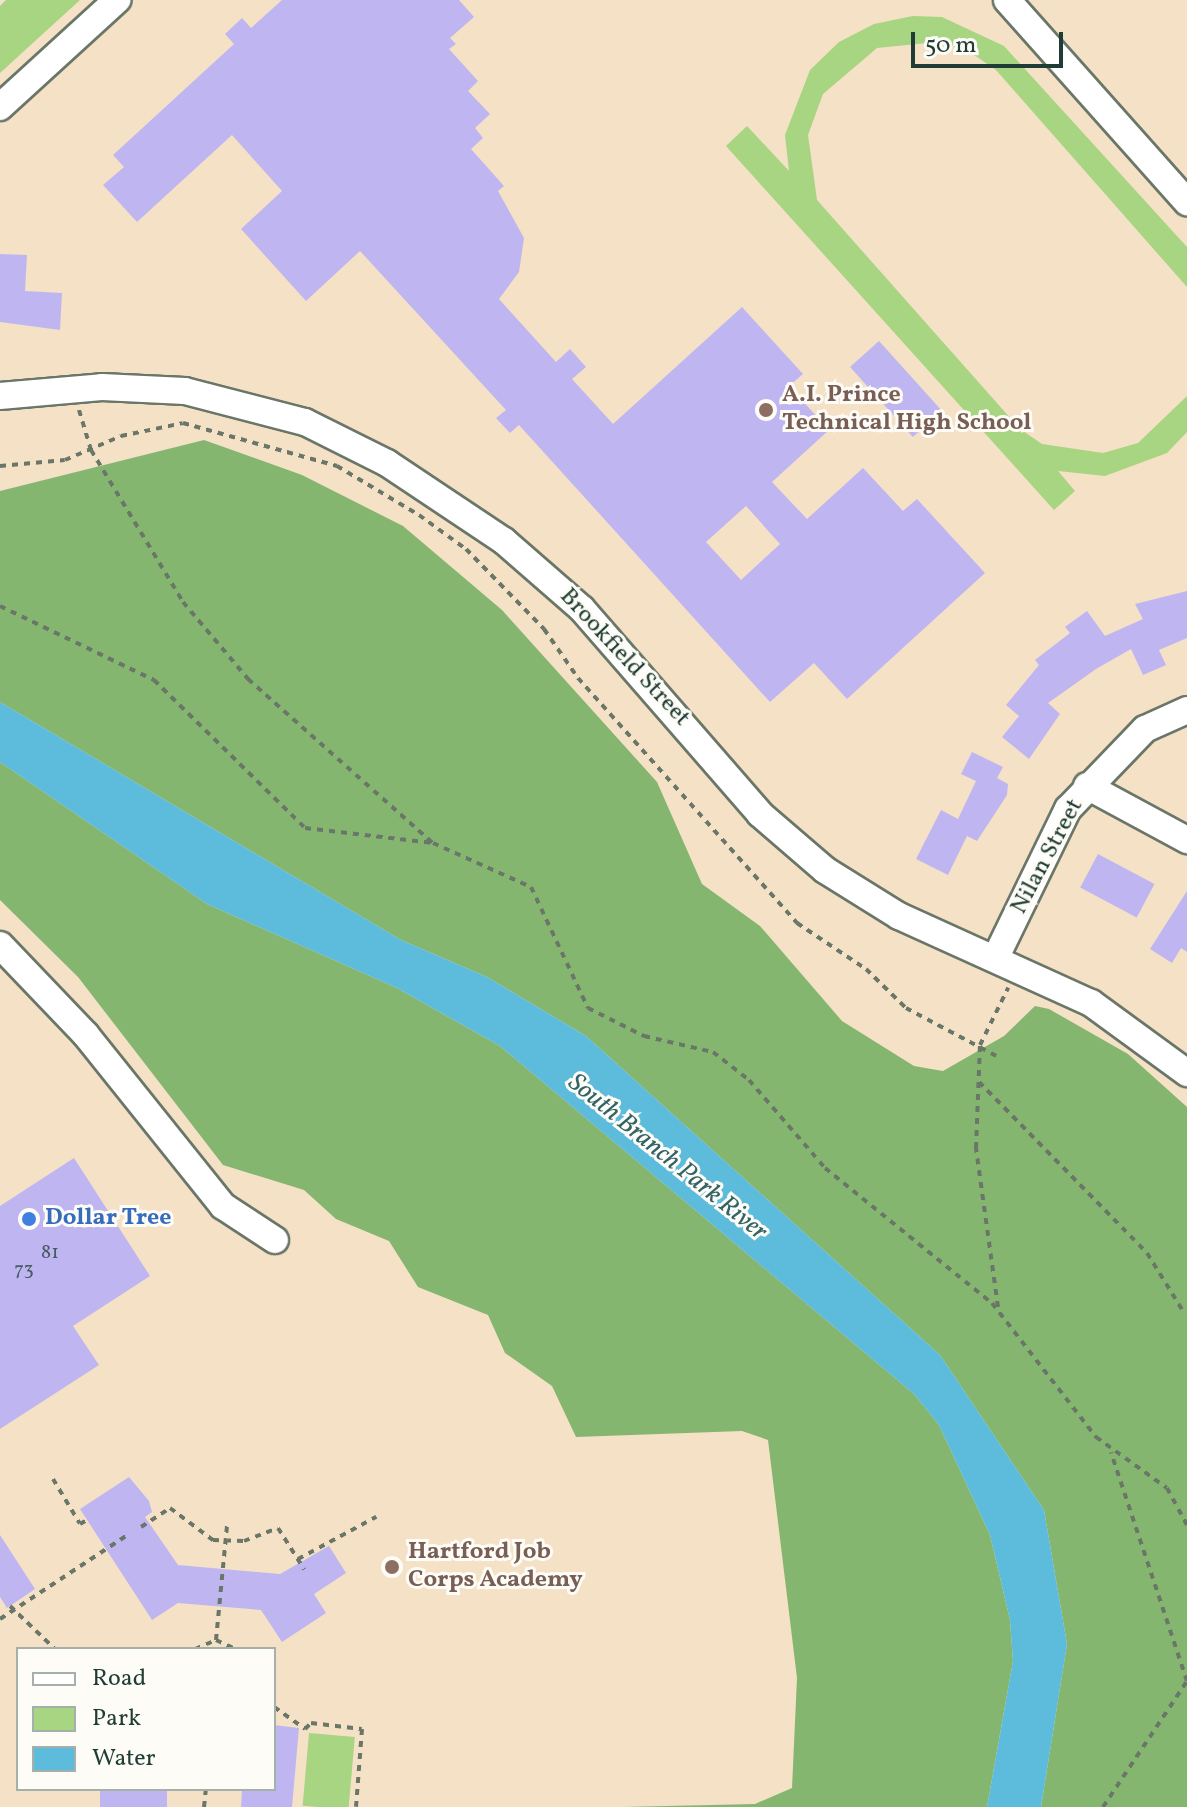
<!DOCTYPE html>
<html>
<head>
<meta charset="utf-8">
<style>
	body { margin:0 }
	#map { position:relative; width:1187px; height:1807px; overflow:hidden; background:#f4e1c6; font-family:Vollkorn,serif }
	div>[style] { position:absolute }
	.green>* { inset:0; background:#a7d582; transform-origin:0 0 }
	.forest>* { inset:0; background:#85b670 }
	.water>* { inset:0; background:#5dbbdb }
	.building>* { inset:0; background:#bfb6f1; transform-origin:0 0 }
	.path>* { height:4px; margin-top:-2px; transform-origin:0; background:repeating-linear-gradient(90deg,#6a7667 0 6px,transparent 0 12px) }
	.roads { filter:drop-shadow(2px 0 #6a7667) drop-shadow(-2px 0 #6a7667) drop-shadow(0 2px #6a7667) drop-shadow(0 -2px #6a7667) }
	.minor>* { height:26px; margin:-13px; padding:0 13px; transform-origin:13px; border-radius:13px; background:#fff }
	.dots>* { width:22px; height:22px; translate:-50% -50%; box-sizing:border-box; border:4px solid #fdfcf7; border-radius:50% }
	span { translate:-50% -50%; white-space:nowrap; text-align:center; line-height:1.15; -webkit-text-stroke:6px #fdfcf7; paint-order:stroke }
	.number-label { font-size:20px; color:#475b63 }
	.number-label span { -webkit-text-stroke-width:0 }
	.education-label { font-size:24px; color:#785e54; font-weight:700 }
	.left { translate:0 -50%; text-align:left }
	.street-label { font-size:24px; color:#1f3d34 }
	.shop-label { font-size:24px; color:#366cbe; font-weight:700 }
	.water-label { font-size:26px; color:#326366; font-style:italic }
	.legend { position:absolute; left:16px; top:1647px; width:260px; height:144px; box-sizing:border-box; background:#fdfcf7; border:2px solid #a4b0a9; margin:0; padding:10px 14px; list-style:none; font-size:24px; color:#1f3d34 }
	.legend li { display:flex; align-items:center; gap:16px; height:40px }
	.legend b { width:40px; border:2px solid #a4b0a9 }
	.scale { position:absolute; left:911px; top:32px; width:152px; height:36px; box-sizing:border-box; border:4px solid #1f3d34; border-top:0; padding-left:10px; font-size:24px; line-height:28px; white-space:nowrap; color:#1f3d34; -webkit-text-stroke:6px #fdfcf7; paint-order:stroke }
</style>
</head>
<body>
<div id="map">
	<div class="green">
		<i style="clip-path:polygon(6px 0,80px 0,0 73px,0 6px)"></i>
		<i style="clip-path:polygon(913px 16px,942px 17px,1004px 46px,1187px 247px,1187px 287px,996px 70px,967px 50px,937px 42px,877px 48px,823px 94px,808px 135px,817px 200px,1020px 429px,1042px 444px,1103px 453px,1138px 443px,1187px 396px,1187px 432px,1167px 453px,1105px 476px,1058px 471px,1075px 491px,1054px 510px,726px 146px,747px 126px,789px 171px,785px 135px,810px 70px,839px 42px,874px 24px)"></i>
		<i style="left:309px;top:1733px;width:46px;height:73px;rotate:5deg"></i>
	</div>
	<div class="forest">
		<i style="clip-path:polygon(204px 440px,302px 475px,403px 526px,502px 610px,657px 782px,702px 884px,760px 926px,842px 1021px,914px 1066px,943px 1071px,1004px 1036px,1035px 1006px,1049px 1009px,1128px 1054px,1187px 1107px,1187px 1807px,1041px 1807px,1067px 1644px,1044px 1510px,940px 1355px,586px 1036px,487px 977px,401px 940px,0 702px,0 491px)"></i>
		<i style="clip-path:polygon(0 762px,207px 904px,397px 988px,500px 1046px,914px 1394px,939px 1425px,990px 1535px,1010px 1620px,1013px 1661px,987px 1807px,623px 1807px,755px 1804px,792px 1788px,797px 1678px,768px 1440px,742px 1431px,576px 1437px,552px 1386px,505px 1353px,488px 1315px,418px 1287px,389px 1241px,336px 1219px,304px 1190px,223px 1165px,78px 977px,0 900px)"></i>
	</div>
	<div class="water">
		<i style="clip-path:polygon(0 702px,401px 940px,487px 977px,586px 1036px,940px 1355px,1044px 1510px,1067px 1644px,1041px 1807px,987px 1807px,1013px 1661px,1010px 1620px,990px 1535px,939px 1425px,914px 1394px,500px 1046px,397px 988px,207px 904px,0 762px)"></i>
	</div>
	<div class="building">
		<i style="clip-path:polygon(evenodd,282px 0,459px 0,474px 17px,450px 38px,456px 44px,449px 49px,478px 81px,468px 91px,490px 114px,475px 128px,483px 138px,471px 149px,504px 186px,498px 191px,524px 238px,519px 272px,499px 299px,556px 362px,570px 349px,586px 367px,572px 379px,613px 424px,742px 307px,803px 374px,789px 386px,829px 430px,772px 482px,807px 519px,863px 468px,903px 511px,917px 499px,985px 573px,847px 699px,814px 663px,770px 702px,519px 425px,510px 433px,496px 418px,506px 410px,360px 251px,306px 301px,241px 229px,282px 191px,232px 135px,137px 222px,103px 185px,124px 167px,113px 155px,234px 44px,225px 34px,242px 18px,251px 28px,282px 0,746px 506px,780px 544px,741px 580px,706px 542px,746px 506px)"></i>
		<i style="clip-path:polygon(0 254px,27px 255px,25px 291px,62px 293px,60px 330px,0 322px)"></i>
		<i style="left:879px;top:341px;width:94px;height:39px;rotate:48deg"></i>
		<i style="clip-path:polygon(1187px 591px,1187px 638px,1159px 650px,1166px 665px,1143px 675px,1131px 649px,1096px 669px,1048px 703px,1060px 714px,1029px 759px,1002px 737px,1019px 716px,1006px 705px,1039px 665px,1035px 660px,1070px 633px,1065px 627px,1087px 611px,1105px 636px,1143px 619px,1135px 604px)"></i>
		<i style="clip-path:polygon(972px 752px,1003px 767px,997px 778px,1008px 784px,1007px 795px,977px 841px,967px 836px,948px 875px,916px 859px,941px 810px,958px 819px,976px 781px,961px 774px)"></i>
		<i style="left:1098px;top:854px;width:64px;height:38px;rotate:28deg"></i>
		<i style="clip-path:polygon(1187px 891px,1187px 952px,1181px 948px,1172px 963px,1150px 949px)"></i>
		<i style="clip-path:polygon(74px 1158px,150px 1276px,73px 1326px,99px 1365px,0 1429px,0 1206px)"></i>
		<i style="clip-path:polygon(129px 1477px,149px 1501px,152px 1512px,145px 1517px,178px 1565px,280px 1574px,329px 1546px,346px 1573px,314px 1594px,326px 1613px,282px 1642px,261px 1610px,178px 1603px,152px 1620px,80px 1509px)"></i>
		<i style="clip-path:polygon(0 1535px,35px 1589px,7px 1608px,0 1597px)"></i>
		<i style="clip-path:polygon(274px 1725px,299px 1728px,292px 1807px,241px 1807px,242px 1789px,274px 1789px)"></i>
		<i style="left:100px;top:1789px;width:67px;height:18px"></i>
	</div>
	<div class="path">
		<i style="left:79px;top:410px;width:42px;rotate:73.3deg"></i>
		<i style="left:91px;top:450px;width:178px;rotate:58.8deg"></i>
		<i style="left:183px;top:602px;width:101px;rotate:49.8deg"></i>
		<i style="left:248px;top:679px;width:247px;rotate:41.6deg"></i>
		<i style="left:0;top:466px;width:65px;rotate:-5.3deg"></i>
		<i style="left:65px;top:460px;width:61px;rotate:-23.2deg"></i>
		<i style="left:121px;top:436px;width:63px;rotate:-11.8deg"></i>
		<i style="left:183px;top:423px;width:160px;rotate:15.6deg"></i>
		<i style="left:337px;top:466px;width:96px;rotate:30.9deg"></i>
		<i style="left:419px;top:515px;width:58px;rotate:35.9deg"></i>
		<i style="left:466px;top:549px;width:112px;rotate:45.7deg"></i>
		<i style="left:544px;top:629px;width:60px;rotate:55.2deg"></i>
		<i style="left:578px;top:678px;width:329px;rotate:48.2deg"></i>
		<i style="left:797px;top:923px;width:83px;rotate:33.7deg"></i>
		<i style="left:866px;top:969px;width:56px;rotate:44.3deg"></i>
		<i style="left:906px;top:1008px;width:104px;rotate:28deg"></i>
		<i style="left:0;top:606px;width:171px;rotate:25.7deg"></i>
		<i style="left:154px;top:680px;width:211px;rotate:44.4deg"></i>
		<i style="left:305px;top:828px;width:129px;rotate:6.7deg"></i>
		<i style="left:433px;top:843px;width:107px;rotate:24.2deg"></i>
		<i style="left:531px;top:887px;width:134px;rotate:64.8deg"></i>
		<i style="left:588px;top:1008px;width:63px;rotate:26.6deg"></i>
		<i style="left:644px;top:1036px;width:71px;rotate:13.1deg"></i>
		<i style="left:713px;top:1052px;width:46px;rotate:37.9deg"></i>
		<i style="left:749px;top:1080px;width:116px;rotate:49.2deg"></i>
		<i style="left:825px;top:1168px;width:215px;rotate:39deg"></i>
		<i style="left:992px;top:1303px;width:170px;rotate:52.2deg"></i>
		<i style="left:1096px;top:1437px;width:87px;rotate:35.7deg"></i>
		<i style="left:1167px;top:1488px;width:42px;rotate:61.6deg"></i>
		<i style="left:979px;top:1082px;width:240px;rotate:45.5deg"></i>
		<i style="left:1147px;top:1253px;width:68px;rotate:58.2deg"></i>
		<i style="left:998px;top:1307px;width:161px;rotate:-97.9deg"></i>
		<i style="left:976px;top:1148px;width:103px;rotate:-87.8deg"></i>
		<i style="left:980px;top:1045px;width:64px;rotate:-63.8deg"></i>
		<i style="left:53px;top:1479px;width:52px;rotate:59deg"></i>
		<i style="left:80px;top:1524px;width:8px;rotate:-30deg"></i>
		<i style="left:141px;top:1527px;width:35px;rotate:-33deg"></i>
		<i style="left:170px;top:1508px;width:54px;rotate:36.7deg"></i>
		<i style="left:213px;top:1540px;width:31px;rotate:2deg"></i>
		<i style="left:244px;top:1541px;width:36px;rotate:-21deg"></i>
		<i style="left:278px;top:1528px;width:49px;rotate:57.6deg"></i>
		<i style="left:298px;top:1559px;width:89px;rotate:-28.3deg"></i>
		<i style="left:10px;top:1606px;width:62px;rotate:43.7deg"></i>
		<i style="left:0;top:1619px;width:154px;rotate:-33.4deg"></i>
		<i style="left:216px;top:1640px;width:116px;rotate:-84.5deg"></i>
		<i style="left:195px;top:1649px;width:23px;rotate:-23deg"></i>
		<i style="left:216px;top:1640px;width:21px;rotate:25deg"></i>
		<i style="left:274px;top:1707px;width:38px;rotate:35deg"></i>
		<i style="left:305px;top:1729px;width:8px;rotate:-45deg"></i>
		<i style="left:311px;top:1723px;width:51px;rotate:6.7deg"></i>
		<i style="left:362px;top:1729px;width:78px;rotate:94.4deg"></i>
		<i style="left:204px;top:1807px;width:18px;rotate:-84deg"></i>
		<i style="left:1103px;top:1807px;width:151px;rotate:-56.3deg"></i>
		<i style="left:1187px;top:1681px;width:241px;rotate:-108.4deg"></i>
	</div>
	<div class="roads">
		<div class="minor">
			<i style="left:1007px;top:0;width:271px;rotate:48.3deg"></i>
			<i style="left:0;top:107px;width:159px;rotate:-42.4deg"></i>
			<i style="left:0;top:396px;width:102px;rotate:-5deg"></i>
			<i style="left:102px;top:387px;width:83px;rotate:2.8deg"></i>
			<i style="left:185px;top:391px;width:124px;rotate:14.5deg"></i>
			<i style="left:305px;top:422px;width:92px;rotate:26.6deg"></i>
			<i style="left:387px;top:463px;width:141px;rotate:33.7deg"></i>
			<i style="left:504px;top:541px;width:103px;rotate:41.1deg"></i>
			<i style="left:582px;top:609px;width:271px;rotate:49deg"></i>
			<i style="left:760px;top:814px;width:86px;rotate:40.7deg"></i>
			<i style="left:825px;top:870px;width:87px;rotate:31.9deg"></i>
			<i style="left:899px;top:916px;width:211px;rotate:24.4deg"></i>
			<i style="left:1091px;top:1003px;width:119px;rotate:36.1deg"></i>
			<i style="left:1087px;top:786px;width:114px;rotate:28.4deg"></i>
			<i style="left:0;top:945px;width:124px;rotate:46.3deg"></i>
			<i style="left:86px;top:1035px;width:219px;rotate:51.3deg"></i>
			<i style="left:223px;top:1206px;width:62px;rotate:33.2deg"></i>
			<i style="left:996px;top:957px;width:165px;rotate:-64.1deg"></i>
			<i style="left:1068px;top:809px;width:111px;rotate:-46.1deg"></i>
			<i style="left:1145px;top:729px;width:46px;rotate:-24.3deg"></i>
		</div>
	</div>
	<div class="dots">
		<i style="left:766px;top:410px;background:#8d6e63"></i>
		<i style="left:29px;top:1219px;background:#3f7fe0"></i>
		<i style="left:392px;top:1567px;background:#8d6e63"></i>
	</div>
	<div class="number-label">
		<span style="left:50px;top:1253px">81</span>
		<span style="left:24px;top:1270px">73</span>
	</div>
	<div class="education-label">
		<span class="left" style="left:782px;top:410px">A.I. Prince<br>Technical High School</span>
		<span class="left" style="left:408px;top:1567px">Hartford Job<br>Corps Academy</span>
	</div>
	<div class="street-label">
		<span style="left:624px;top:658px;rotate:47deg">Brookfield Street</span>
		<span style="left:1048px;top:857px;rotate:-62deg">Nilan Street</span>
	</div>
	<div class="shop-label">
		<span class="left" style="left:45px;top:1219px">Dollar Tree</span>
	</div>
	<div class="water-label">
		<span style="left:667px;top:1158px;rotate:39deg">South Branch Park River</span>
	</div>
	<ul class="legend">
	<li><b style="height:10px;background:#fff"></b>Road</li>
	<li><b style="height:22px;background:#a7d582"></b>Park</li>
	<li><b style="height:22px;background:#5dbbdb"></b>Water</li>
	</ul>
	<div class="scale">50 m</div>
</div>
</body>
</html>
